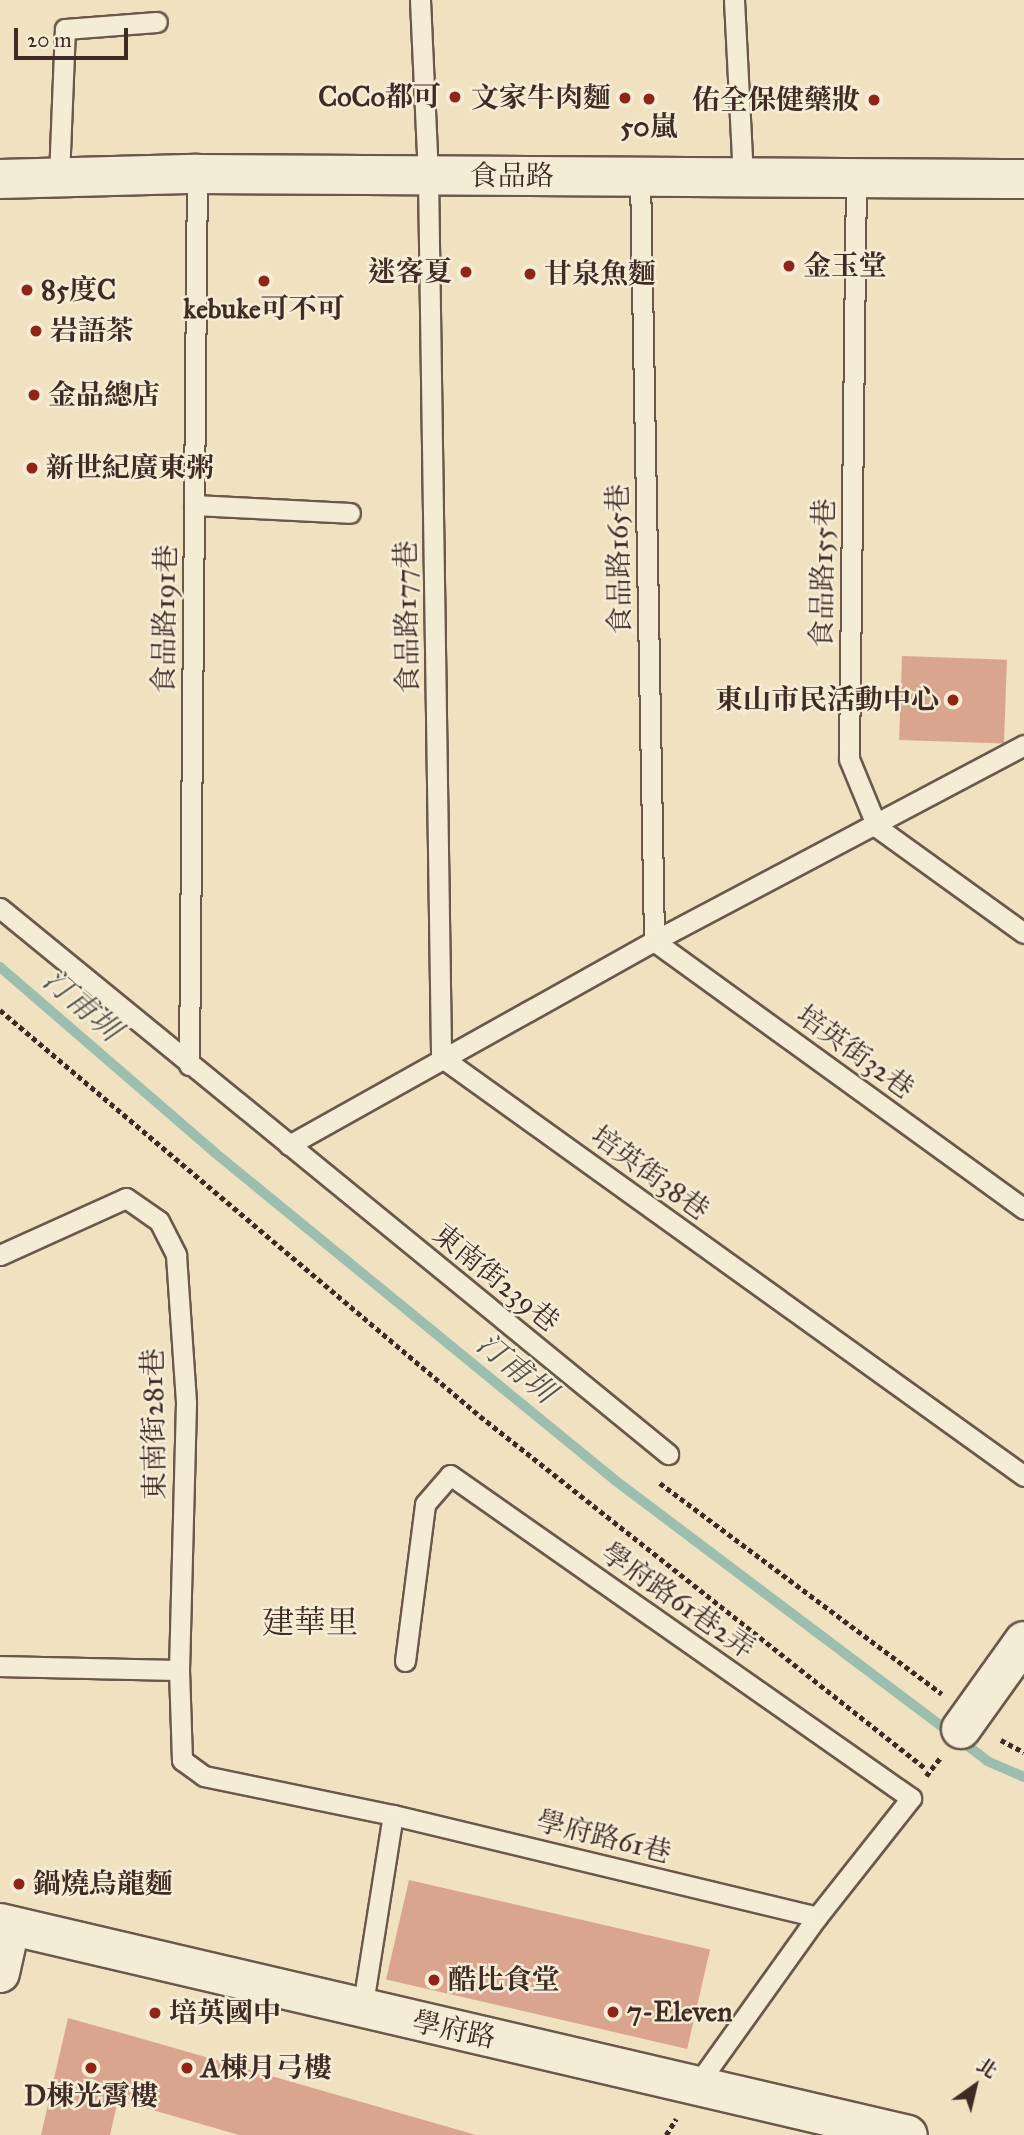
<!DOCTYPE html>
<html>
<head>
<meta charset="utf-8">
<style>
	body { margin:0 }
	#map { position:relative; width:1024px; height:2135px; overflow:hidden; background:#f0e1c0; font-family:"IM FELL Great Primer","Noto Serif TC",serif }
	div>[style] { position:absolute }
	.stream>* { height:10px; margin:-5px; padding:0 5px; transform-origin:5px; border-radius:5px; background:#9bbeaf }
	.building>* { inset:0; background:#daa58e; transform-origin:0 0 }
	.path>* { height:4.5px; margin-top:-2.25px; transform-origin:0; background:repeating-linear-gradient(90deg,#3f2b24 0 5px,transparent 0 8.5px) }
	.roads { filter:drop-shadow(2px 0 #6b584b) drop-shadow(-2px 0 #6b584b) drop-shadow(0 2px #6b584b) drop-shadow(0 -2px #6b584b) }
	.service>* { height:19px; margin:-9.5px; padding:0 9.5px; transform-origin:9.5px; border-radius:9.5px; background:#f5ecd6 }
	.minor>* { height:38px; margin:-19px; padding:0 19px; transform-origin:19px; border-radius:19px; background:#f5ecd6 }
	.tertiary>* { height:38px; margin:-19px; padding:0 19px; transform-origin:19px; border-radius:19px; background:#f5ecd6 }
	.dots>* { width:19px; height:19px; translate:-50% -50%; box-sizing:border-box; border:4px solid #f5ecd6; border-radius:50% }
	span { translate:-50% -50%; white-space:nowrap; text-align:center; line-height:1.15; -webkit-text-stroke:5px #f5ecd6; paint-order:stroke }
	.poi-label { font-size:28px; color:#3f2b24; font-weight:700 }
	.right { translate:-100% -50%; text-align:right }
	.left { translate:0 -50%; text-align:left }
	.street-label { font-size:28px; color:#3f2b24 }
	.water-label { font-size:30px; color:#565047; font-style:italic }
	.quarter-label { font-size:32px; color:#3f2b24 }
	.north { position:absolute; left:940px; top:2051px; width:70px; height:70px; -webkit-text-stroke:5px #f5ecd6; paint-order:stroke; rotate:34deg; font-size:19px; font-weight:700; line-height:28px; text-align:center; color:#3f2b24 }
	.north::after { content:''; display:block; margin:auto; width:24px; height:32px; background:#3f2b24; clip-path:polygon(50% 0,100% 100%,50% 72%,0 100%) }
	.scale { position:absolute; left:14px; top:28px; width:114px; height:32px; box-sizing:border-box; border:4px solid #3f2b24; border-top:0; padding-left:9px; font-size:21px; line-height:24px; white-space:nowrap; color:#3f2b24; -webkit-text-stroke:5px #f5ecd6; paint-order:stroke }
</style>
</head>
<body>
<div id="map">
	<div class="stream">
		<i style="left:0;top:967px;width:283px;rotate:40.8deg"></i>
		<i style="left:214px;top:1152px;width:519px;rotate:39.3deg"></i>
		<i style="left:616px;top:1481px;width:465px;rotate:37deg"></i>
		<i style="left:987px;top:1761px;width:40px;rotate:23.4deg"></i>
	</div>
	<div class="building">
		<i style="left:902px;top:656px;width:105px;height:84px;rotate:2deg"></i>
		<i style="left:409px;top:1880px;width:309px;height:102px;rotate:13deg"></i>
		<i style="clip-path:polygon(68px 2018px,136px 2037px,476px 2135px,239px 2135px,118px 2100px,110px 2135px,41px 2135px)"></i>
	</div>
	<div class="path">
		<i style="left:0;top:1010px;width:629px;rotate:40.23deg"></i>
		<i style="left:480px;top:1416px;width:567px;rotate:38.34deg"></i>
		<i style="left:660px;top:1483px;width:352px;rotate:36.8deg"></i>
		<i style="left:1001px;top:1740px;width:26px;rotate:28deg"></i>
		<i style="left:926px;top:1776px;width:23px;rotate:-52deg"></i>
		<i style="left:666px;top:2135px;width:19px;rotate:-58deg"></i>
	</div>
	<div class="roads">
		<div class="service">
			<i style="left:420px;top:0;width:176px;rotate:87.4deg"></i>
			<i style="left:428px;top:176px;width:881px;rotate:89.15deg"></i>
			<i style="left:734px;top:0;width:176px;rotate:87.1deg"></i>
			<i style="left:640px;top:175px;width:766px;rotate:88.95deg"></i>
			<i style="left:856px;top:176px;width:583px;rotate:90.69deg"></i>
			<i style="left:849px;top:759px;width:74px;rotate:67.6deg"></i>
			<i style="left:877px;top:827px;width:181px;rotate:35.8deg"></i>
			<i style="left:59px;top:177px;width:148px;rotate:-87.7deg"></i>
			<i style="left:65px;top:29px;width:92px;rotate:-4.4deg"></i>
			<i style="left:194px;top:505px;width:156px;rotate:2.9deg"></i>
			<i style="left:0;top:908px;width:863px;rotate:39.26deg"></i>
			<i style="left:654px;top:941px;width:457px;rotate:35.9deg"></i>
			<i style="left:441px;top:1057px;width:718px;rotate:35.7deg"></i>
			<i style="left:189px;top:1065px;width:891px;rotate:-89.49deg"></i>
			<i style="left:289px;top:1145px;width:418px;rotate:-29.2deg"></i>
			<i style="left:654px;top:941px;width:419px;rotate:-27.9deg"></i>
			<i style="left:0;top:1255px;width:138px;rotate:-24.3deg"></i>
			<i style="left:126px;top:1198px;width:40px;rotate:34.9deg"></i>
			<i style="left:159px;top:1221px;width:38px;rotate:63deg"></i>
			<i style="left:176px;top:1255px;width:148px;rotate:86.1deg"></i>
			<i style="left:186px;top:1403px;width:267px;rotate:91.5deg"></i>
			<i style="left:179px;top:1670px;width:90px;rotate:88.1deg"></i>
			<i style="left:182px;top:1760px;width:27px;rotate:36deg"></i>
			<i style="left:204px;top:1776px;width:193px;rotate:11.7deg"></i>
			<i style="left:393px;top:1815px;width:436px;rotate:13.5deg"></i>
			<i style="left:817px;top:1917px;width:204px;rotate:125.6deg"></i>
			<i style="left:405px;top:1661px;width:158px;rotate:-82.7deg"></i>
			<i style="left:425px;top:1504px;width:38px;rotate:-49deg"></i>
			<i style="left:450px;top:1475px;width:563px;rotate:35.02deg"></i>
			<i style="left:911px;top:1798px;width:152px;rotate:128.3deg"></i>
			<i style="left:0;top:1666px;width:179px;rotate:1.3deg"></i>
			<i style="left:362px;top:2010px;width:197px;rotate:-81deg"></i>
		</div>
		<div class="minor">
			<i style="left:961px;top:1729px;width:108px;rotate:-54.4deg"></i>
			<i style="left:0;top:1923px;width:932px;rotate:13.14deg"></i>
			<i style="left:0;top:1973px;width:46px;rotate:-77.5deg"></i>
		</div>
		<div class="tertiary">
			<i style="left:0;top:179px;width:197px;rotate:-1.5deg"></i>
			<i style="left:197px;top:174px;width:827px;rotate:0.35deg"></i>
		</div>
	</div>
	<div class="dots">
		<i style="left:455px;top:97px;background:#8f2418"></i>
		<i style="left:625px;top:98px;background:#8f2418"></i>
		<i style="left:649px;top:99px;background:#8f2418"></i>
		<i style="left:874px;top:100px;background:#8f2418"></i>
		<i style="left:789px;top:266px;background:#8f2418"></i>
		<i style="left:466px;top:272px;background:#8f2418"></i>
		<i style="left:530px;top:274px;background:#8f2418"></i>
		<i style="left:264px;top:281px;background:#8f2418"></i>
		<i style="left:27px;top:290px;background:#8f2418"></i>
		<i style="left:36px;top:331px;background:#8f2418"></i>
		<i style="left:34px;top:395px;background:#8f2418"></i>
		<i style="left:32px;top:468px;background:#8f2418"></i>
		<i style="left:953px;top:700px;background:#8f2418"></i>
		<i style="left:19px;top:1884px;background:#8f2418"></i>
		<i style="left:434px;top:1980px;background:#8f2418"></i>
		<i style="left:613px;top:2012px;background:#8f2418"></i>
		<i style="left:155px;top:2013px;background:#8f2418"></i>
		<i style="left:91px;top:2068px;background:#8f2418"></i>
		<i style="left:187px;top:2068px;background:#8f2418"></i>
	</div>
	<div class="poi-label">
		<span class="right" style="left:441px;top:97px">CoCo都可</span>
		<span class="right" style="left:611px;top:98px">文家牛肉麵</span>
		<span class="right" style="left:860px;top:100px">佑全保健藥妝</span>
		<span style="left:649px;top:127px">50嵐</span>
		<span class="left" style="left:803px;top:266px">金玉堂</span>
		<span class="right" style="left:452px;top:272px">迷客夏</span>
		<span class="left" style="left:544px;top:274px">甘泉魚麵</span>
		<span class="left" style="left:41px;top:290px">85度C</span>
		<span style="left:264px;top:309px">kebuke可不可</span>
		<span class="left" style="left:50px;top:331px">岩語茶</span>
		<span class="left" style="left:48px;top:395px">金品總店</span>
		<span class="left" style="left:46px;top:468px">新世紀廣東粥</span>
		<span class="right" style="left:939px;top:700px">東山市民活動中心</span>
		<span class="left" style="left:33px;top:1884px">鍋燒烏龍麵</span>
		<span class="left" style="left:448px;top:1980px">酷比食堂</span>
		<span class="left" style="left:627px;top:2012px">7-Eleven</span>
		<span class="left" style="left:169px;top:2013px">培英國中</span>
		<span class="left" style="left:201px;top:2068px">A棟月弓樓</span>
		<span style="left:91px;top:2096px">D棟光霄樓</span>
	</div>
	<div class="street-label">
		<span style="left:512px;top:176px">食品路</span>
		<span style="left:619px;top:559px;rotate:-91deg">食品路165巷</span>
		<span style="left:823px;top:573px;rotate:-89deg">食品路155巷</span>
		<span style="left:407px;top:617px;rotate:-91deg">食品路177巷</span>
		<span style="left:165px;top:619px;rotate:-89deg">食品路191巷</span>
		<span style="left:855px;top:1052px;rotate:36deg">培英街32巷</span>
		<span style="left:650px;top:1173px;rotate:36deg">培英街38巷</span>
		<span style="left:496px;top:1278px;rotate:39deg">東南街239巷</span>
		<span style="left:154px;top:1424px;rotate:-91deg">東南街281巷</span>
		<span style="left:678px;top:1601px;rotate:35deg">學府路61巷2弄</span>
		<span style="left:604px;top:1837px;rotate:14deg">學府路61巷</span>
		<span style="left:454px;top:2030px;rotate:12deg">學府路</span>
	</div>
	<div class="water-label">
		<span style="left:82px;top:1005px;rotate:41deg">汀甫圳</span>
		<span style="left:516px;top:1368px;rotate:39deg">汀甫圳</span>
	</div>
	<div class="quarter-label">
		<span style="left:310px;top:1623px">建華里</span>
	</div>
	<div class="north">北</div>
	<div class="scale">20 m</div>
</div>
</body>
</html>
